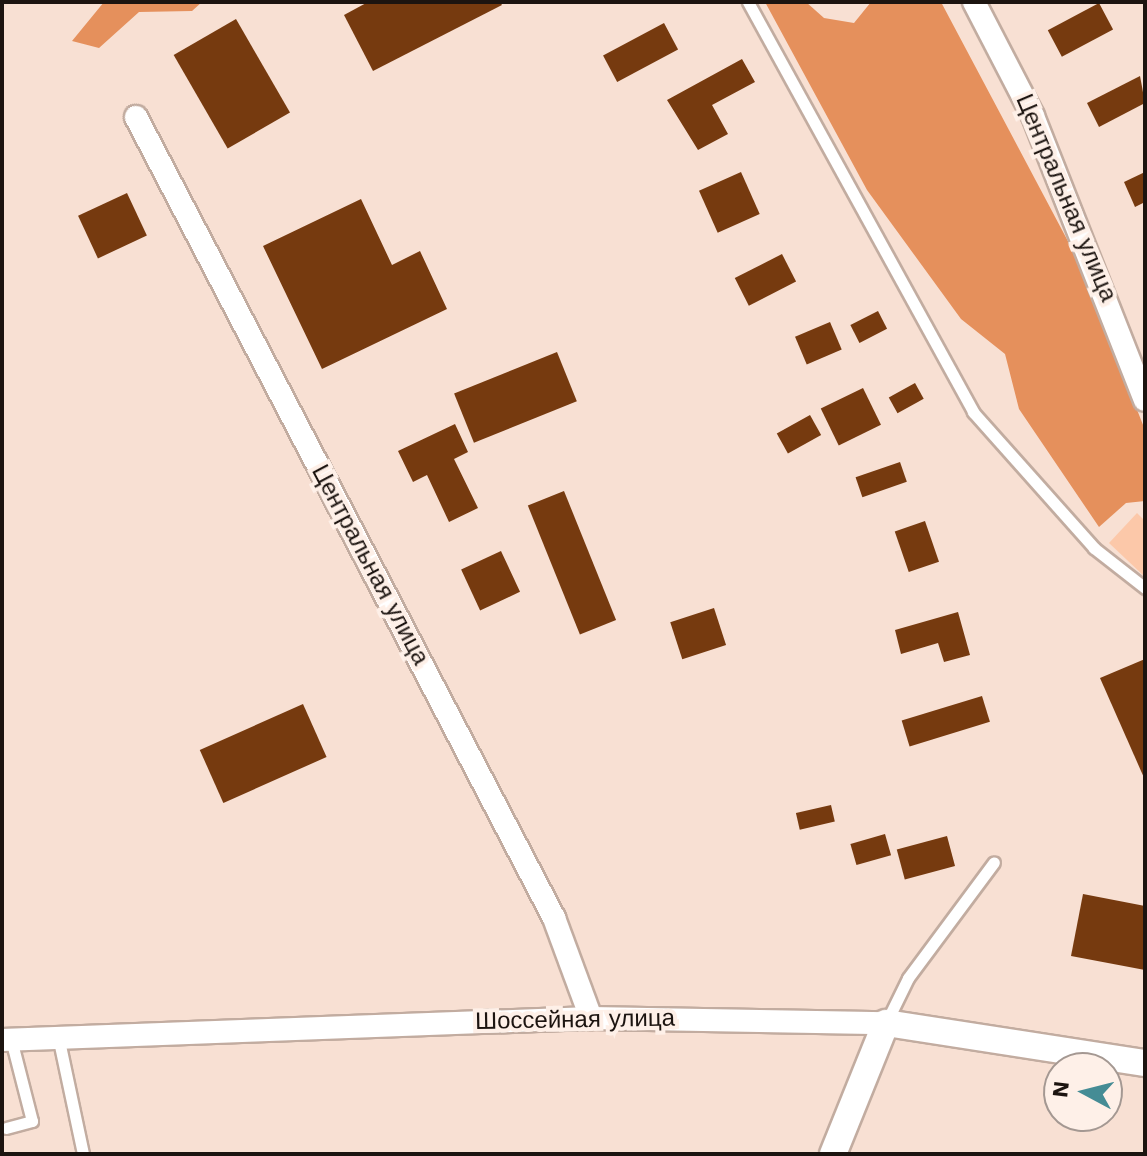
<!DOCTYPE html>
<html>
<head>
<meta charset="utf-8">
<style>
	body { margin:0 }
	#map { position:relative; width:1147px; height:1156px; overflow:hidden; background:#f8e0d3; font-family:"Work Sans",sans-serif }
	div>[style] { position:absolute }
	.green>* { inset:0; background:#fcc8a9 }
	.forest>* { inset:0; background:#e5905c }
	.building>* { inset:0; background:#763a0f; transform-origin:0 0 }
	.roads { filter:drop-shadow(2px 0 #c2aca0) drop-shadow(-2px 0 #c2aca0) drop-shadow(0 2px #c2aca0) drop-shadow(0 -2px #c2aca0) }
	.service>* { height:11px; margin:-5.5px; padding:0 5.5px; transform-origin:5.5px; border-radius:5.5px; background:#fff }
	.minor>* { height:22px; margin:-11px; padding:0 11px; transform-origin:11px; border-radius:11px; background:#fff }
	.tertiary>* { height:26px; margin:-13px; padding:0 13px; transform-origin:13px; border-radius:13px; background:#fff }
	span { translate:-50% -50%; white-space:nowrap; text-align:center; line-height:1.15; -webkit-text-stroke:8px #fef0e8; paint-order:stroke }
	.street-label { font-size:24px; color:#1c1410 }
	.frame { position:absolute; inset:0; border:4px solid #1c1410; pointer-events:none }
	.north { position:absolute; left:1043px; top:1052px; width:80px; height:80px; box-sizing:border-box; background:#fef0e8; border:2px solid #a49892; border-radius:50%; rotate:277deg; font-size:22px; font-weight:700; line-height:32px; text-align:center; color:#1c1410 }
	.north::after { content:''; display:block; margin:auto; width:28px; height:36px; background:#458c95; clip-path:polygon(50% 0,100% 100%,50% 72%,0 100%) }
</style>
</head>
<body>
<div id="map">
	<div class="green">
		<i style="clip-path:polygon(1137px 513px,1145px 521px,1145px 577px,1109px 543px)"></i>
	</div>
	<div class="forest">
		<i style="clip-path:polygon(104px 2px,202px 2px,192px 11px,139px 12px,99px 48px,72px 41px)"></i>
		<i style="clip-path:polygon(765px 2px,806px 2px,824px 18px,854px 23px,871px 2px,941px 2px,1079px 262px,1145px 430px,1145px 501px,1126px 503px,1099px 527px,1019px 409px,1005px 354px,961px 319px,867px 190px)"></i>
	</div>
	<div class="building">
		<i style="clip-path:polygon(368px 2px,500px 2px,502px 5px,373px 71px,344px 15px)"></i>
		<i style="left:1099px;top:3px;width:30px;height:58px;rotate:62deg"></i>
		<i style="left:236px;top:19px;width:108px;height:72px;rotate:60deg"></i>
		<i style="left:664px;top:23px;width:30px;height:69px;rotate:62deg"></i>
		<i style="clip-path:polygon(742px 59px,755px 82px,712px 105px,728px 134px,698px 150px,667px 100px)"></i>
		<i style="clip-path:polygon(1140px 76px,1145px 103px,1099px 127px,1087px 103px)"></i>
		<i style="left:741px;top:172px;width:46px;height:46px;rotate:66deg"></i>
		<i style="clip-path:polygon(1145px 172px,1145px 202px,1135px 207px,1124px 182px)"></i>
		<i style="left:127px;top:193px;width:47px;height:54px;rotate:65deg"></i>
		<i style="clip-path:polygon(361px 199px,392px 265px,420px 251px,447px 309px,322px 369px,263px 246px)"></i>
		<i style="left:782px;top:254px;width:31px;height:53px;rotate:63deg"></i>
		<i style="left:878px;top:311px;width:20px;height:31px;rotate:63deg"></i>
		<i style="left:830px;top:322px;width:30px;height:38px;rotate:67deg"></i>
		<i style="left:557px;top:352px;width:53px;height:111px;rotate:68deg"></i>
		<i style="left:915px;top:383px;width:18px;height:30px;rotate:61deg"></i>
		<i style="left:863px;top:388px;width:41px;height:47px;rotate:64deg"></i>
		<i style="left:810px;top:415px;width:23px;height:38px;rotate:61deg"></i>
		<i style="clip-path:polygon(455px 424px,468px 452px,454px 459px,478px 508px,449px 522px,427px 475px,413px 482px,398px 451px)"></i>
		<i style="left:900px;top:462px;width:21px;height:47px;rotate:71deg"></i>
		<i style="left:564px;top:491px;width:139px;height:39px;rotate:68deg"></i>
		<i style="left:925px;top:521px;width:43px;height:32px;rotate:71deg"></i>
		<i style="left:501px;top:551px;width:45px;height:44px;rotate:65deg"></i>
		<i style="left:714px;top:608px;width:39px;height:46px;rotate:72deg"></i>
		<i style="clip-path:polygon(958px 612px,970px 655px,944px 662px,938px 643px,901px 654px,895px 630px)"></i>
		<i style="clip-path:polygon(1145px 659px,1145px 780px,1100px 678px)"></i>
		<i style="left:982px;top:696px;width:27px;height:84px;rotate:73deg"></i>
		<i style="left:303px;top:704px;width:58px;height:113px;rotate:66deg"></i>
		<i style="left:831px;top:805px;width:17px;height:36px;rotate:77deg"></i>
		<i style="left:885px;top:834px;width:22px;height:36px;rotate:74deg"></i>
		<i style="left:947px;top:836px;width:31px;height:52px;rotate:75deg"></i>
		<i style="clip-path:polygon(1083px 894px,1145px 906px,1145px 970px,1071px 956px)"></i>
	</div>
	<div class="roads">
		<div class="service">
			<i style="left:748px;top:2px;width:468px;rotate:61.2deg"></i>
			<i style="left:973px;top:412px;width:182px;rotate:48.3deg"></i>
			<i style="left:1094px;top:548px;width:65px;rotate:38.1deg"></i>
			<i style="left:886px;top:1023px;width:50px;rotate:-63.9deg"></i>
			<i style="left:908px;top:978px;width:144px;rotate:-53.4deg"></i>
			<i style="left:58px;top:1036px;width:121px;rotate:78deg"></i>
			<i style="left:6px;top:1128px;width:27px;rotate:-15deg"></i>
			<i style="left:32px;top:1121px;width:85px;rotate:-104.4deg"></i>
		</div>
		<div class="minor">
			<i style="left:974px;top:2px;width:128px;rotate:62.6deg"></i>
			<i style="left:1033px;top:116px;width:305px;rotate:68.5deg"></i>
			<i style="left:136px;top:117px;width:904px;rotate:62.44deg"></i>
			<i style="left:554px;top:918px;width:107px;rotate:69.7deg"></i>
			<i style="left:2px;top:1040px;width:589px;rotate:-2.14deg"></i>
			<i style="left:591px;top:1018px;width:295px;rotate:1deg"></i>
		</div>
		<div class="tertiary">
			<i style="left:833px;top:1154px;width:141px;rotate:-68deg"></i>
			<i style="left:886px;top:1023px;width:262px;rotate:8.8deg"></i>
		</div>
	</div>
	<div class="street-label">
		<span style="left:1066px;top:198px;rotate:67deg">Центральная улица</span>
		<span style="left:370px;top:565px;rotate:62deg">Центральная улица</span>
		<span style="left:575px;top:1020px;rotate:-1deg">Шоссейная улица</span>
	</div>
	<div class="frame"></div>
	<div class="north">N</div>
</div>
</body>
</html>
